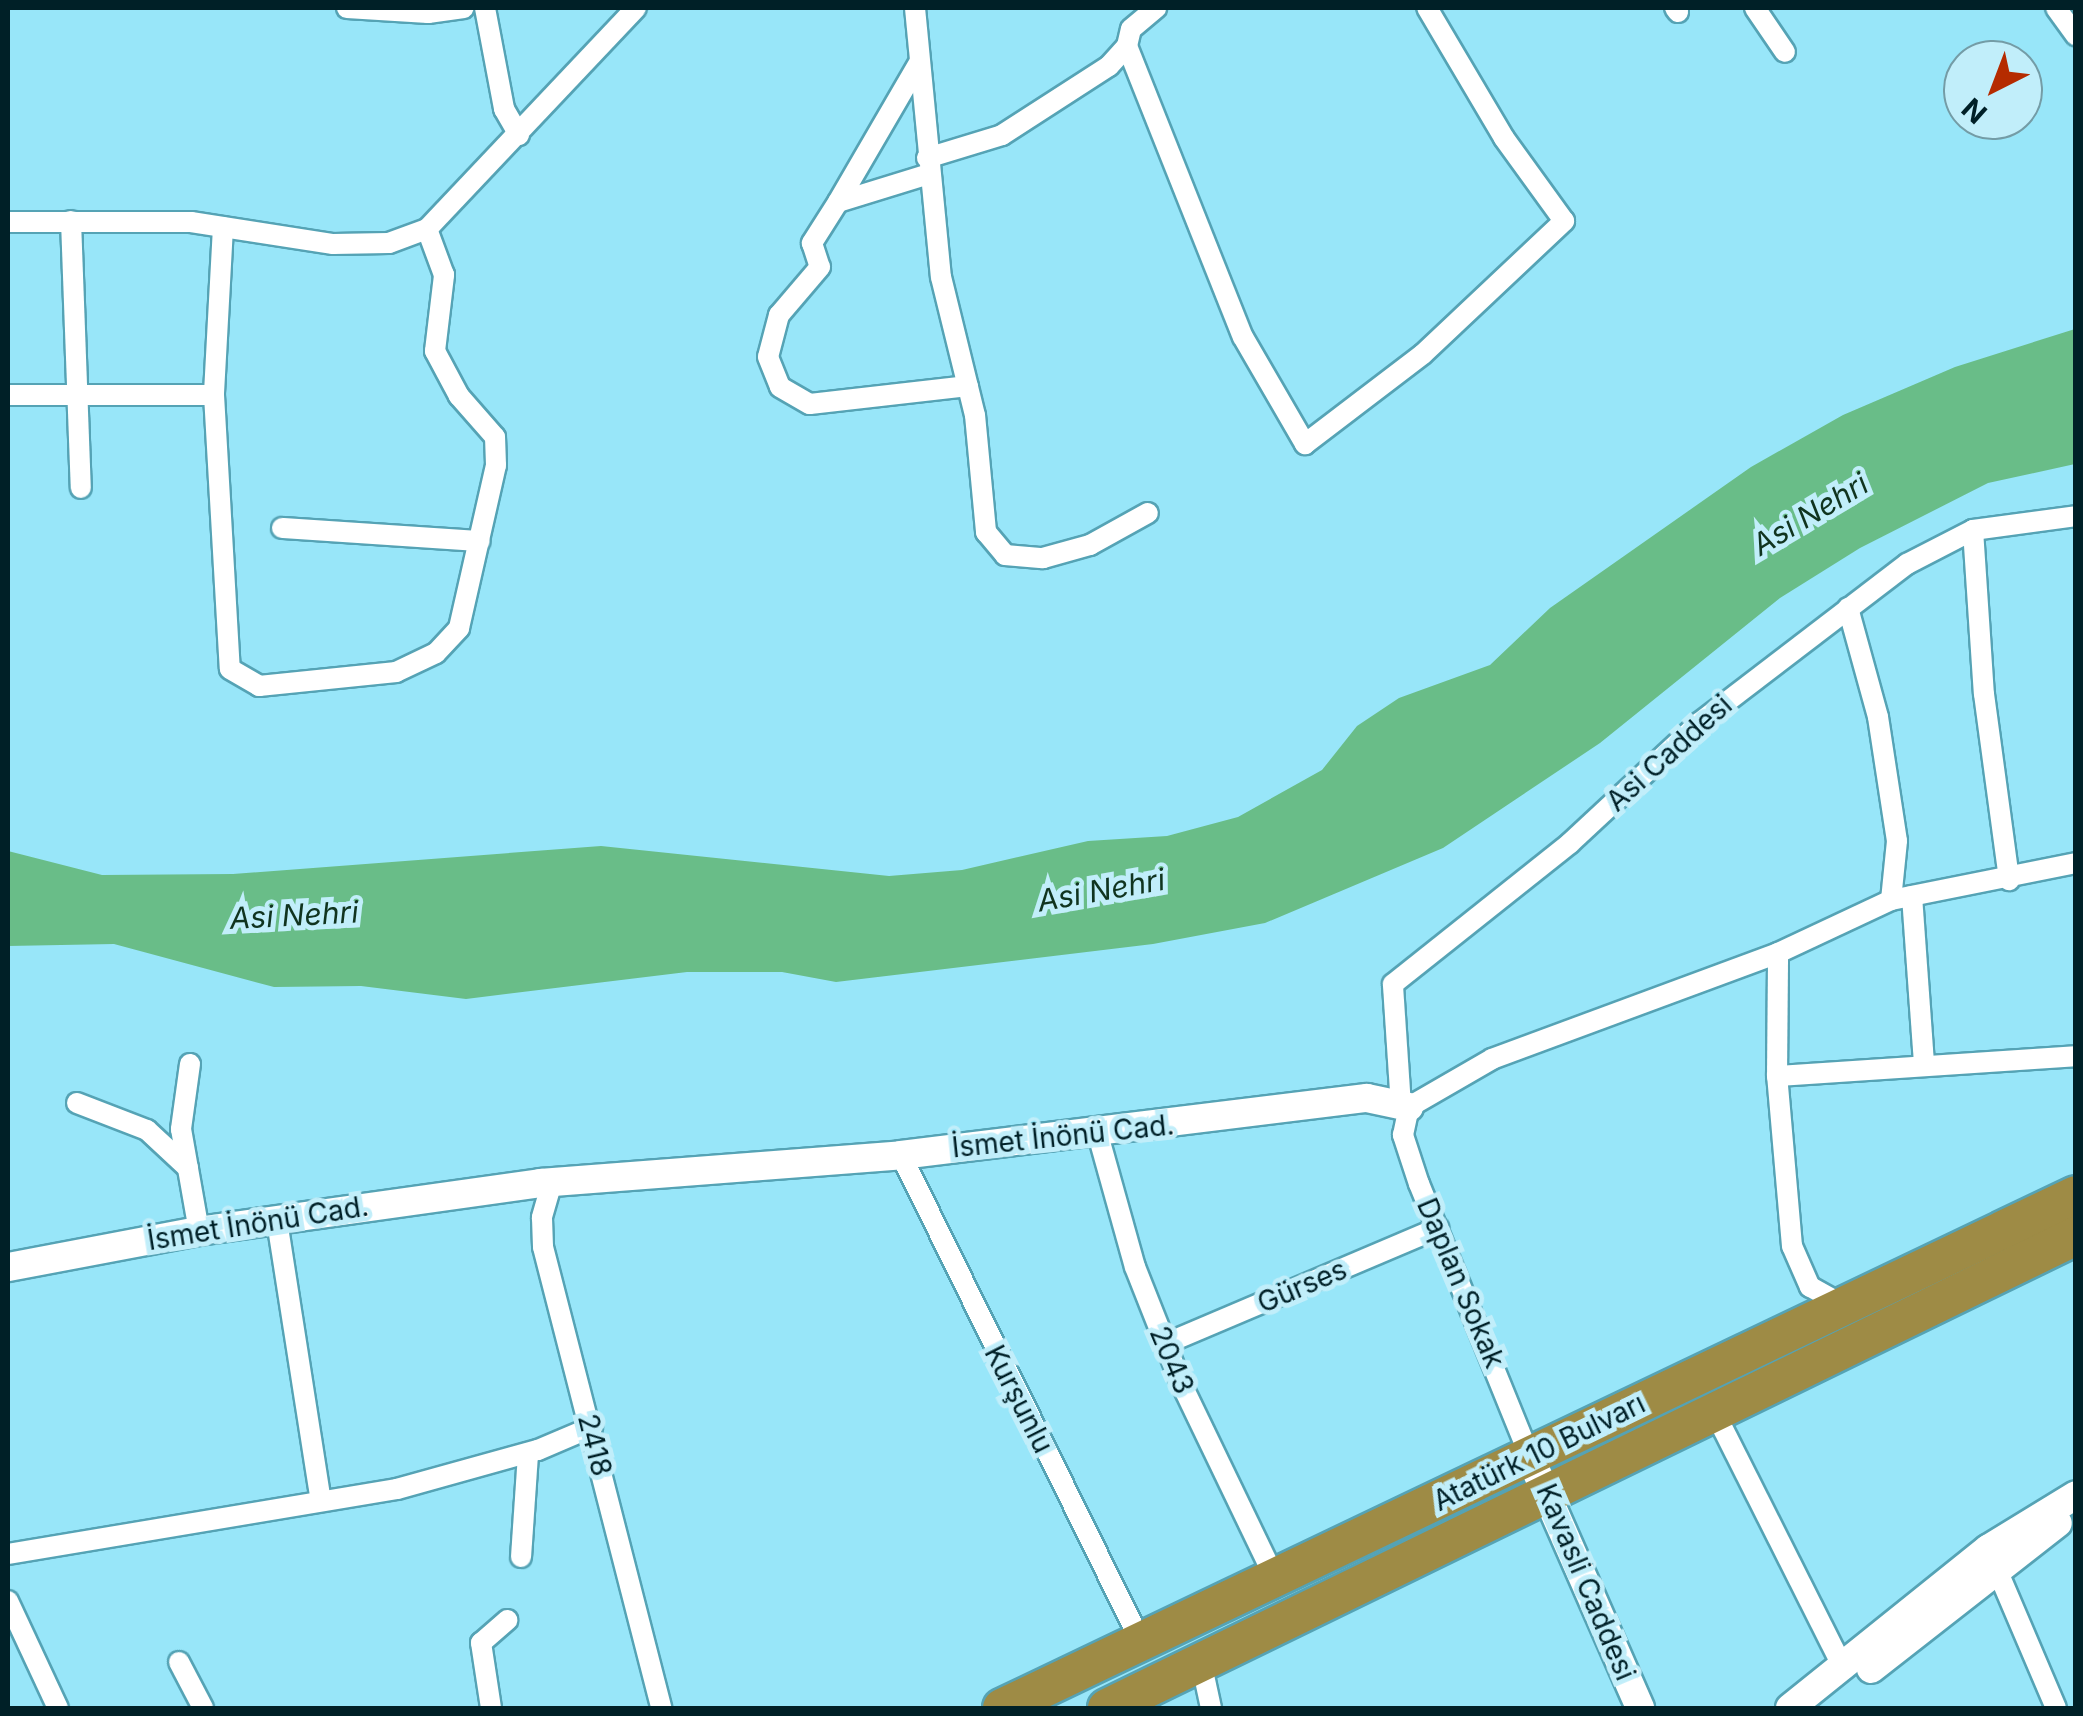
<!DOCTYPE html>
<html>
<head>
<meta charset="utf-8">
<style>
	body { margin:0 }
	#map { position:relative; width:2083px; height:1716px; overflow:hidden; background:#98e6f9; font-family:Inter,sans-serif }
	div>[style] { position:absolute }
	.water>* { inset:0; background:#69bd88 }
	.roads { filter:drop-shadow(2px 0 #55a3b5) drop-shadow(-2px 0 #55a3b5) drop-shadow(0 2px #55a3b5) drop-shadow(0 -2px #55a3b5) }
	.street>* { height:20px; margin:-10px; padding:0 10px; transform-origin:10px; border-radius:10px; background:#fff }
	.secondary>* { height:28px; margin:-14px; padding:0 14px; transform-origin:14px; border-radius:14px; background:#fff }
	.highway>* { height:38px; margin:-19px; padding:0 19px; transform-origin:19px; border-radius:19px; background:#9e8b45 }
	span { translate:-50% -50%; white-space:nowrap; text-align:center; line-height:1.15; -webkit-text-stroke:10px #c1eefa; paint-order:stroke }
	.street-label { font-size:28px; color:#002027 }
	.water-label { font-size:30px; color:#10341f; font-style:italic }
	.frame { position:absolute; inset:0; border:10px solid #002027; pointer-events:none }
	.north { position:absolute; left:1943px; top:40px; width:100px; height:100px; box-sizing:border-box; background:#c1eefa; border:2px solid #749ca6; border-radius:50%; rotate:222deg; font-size:28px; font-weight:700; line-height:40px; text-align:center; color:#002027 }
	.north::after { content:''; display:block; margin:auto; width:35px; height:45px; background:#b52b00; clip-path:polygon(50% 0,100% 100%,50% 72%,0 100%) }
</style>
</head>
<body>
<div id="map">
	<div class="water">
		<i style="clip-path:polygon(2075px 329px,2075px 464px,1988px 483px,1860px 548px,1780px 598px,1600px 743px,1443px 848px,1265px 923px,1153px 944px,836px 982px,782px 972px,687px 972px,466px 999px,361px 986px,274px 987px,114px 944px,8px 946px,8px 851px,102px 875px,233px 874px,601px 846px,889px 876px,962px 870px,1088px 841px,1167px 836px,1238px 817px,1322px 770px,1357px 726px,1399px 698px,1490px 665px,1550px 608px,1751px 467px,1843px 415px,1955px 367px)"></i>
	</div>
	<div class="roads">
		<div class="street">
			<i style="left:347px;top:8px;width:81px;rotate:3.5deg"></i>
			<i style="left:428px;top:13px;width:36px;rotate:-8deg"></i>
			<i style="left:485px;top:8px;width:103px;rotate:79.3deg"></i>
			<i style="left:504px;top:109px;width:30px;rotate:60deg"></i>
			<i style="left:915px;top:8px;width:270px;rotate:84.5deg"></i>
			<i style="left:941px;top:277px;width:142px;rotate:76.2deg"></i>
			<i style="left:975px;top:415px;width:118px;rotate:84.6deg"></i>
			<i style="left:986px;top:532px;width:30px;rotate:50deg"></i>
			<i style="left:1005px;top:555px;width:38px;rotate:5deg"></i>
			<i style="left:1043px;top:558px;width:49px;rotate:-15.5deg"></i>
			<i style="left:1090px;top:545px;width:66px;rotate:-28.9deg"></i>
			<i style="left:1675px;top:8px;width:5px;rotate:53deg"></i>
			<i style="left:1755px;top:8px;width:53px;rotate:55.7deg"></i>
			<i style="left:2056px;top:8px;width:34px;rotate:54deg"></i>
			<i style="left:1127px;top:46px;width:313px;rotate:68.3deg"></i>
			<i style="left:1243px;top:337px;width:124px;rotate:59.9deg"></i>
			<i style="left:1305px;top:444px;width:148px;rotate:-37.3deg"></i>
			<i style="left:1423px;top:354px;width:194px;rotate:-43.3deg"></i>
			<i style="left:1564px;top:221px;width:102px;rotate:-125.9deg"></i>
			<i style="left:1504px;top:138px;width:151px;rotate:-120.6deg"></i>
			<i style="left:927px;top:158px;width:78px;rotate:-17deg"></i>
			<i style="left:1002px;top:135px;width:127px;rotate:-32.8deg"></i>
			<i style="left:1109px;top:66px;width:27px;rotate:-48deg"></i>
			<i style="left:1127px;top:46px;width:17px;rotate:-77deg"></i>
			<i style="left:1131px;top:29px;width:33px;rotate:-40deg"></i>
			<i style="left:929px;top:174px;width:95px;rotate:162.9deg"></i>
			<i style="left:838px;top:202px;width:49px;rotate:122.4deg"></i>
			<i style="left:812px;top:243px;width:25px;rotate:72deg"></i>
			<i style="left:820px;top:267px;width:63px;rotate:130.5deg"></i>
			<i style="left:779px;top:315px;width:43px;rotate:104.7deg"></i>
			<i style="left:768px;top:357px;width:32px;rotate:68deg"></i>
			<i style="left:780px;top:387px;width:34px;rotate:30deg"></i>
			<i style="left:810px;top:404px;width:159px;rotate:-6.5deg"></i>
			<i style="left:838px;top:202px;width:161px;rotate:-59.8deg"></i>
			<i style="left:71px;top:221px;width:267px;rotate:87.9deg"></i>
			<i style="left:8px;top:222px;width:183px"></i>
			<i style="left:191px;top:222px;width:144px;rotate:8.8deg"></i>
			<i style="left:333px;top:244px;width:56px;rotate:-1deg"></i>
			<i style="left:389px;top:243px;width:40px;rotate:-20.2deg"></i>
			<i style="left:427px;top:229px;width:304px;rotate:-46.6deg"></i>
			<i style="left:223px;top:227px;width:168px;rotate:93.1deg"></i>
			<i style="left:214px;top:395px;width:274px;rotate:86.7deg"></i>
			<i style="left:230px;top:669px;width:34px;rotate:30deg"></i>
			<i style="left:259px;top:686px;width:138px;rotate:-5.8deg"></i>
			<i style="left:396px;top:672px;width:44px;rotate:-25.4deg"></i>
			<i style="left:436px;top:653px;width:34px;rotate:-47deg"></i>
			<i style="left:459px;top:628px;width:167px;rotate:-77.2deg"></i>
			<i style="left:496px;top:465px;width:28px;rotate:-92deg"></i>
			<i style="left:495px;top:437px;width:55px;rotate:-131.3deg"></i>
			<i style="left:459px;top:396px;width:51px;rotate:-118.1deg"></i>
			<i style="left:435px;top:351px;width:77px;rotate:-83.2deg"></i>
			<i style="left:444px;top:275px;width:49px;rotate:-110.3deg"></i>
			<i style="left:8px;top:395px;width:206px"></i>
			<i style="left:282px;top:528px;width:198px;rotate:3.8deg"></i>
			<i style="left:1973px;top:530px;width:164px;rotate:86.2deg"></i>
			<i style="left:1984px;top:694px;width:188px;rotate:82.3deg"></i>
			<i style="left:1848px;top:608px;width:113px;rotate:74.6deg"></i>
			<i style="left:1878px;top:717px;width:125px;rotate:81.3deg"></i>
			<i style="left:1897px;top:841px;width:59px;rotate:95.8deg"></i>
			<i style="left:1912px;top:896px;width:168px;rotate:85.9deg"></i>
			<i style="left:190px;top:1064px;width:66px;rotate:97.9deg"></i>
			<i style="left:181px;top:1129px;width:104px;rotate:80deg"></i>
			<i style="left:1777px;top:1076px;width:123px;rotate:-89.5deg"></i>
			<i style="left:77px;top:1103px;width:75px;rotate:21.1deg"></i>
			<i style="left:147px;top:1130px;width:56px;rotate:42.8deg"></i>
			<i style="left:1401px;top:1106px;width:122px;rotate:-93.8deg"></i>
			<i style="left:1393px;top:984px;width:226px;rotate:-38.5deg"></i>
			<i style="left:1570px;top:843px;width:176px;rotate:-42.9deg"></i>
			<i style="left:1699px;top:723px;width:262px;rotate:-37.4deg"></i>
			<i style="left:1907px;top:564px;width:74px;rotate:-27.3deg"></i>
			<i style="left:1973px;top:530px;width:104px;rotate:-7.7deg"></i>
			<i style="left:1097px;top:1131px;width:141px;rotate:74.4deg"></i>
			<i style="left:1135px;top:1267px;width:125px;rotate:68.4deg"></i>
			<i style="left:1181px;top:1383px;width:216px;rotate:64.3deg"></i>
			<i style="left:901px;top:1155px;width:543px;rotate:63.77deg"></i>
			<i style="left:552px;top:1182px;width:37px;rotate:106deg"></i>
			<i style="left:542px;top:1218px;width:29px;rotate:88deg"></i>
			<i style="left:543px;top:1247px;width:476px;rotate:75.6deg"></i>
			<i style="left:277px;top:1221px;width:279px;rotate:81.1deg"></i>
			<i style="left:1843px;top:1305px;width:38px;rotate:-151deg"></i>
			<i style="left:1810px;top:1287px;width:45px;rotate:-113.7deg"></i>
			<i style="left:1792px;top:1246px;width:171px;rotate:-95deg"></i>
			<i style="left:1777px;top:1076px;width:300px;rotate:-3.8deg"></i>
			<i style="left:1165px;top:1344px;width:297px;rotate:-23deg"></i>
			<i style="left:1715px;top:1413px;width:287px;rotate:63.3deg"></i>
			<i style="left:1530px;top:1457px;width:295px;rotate:-112.1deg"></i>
			<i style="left:1419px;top:1184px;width:52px;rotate:-108.1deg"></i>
			<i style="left:1403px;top:1135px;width:29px;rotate:-78deg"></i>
			<i style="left:1409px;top:1107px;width:96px;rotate:-30deg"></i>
			<i style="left:1492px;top:1059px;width:305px;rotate:-20.3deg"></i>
			<i style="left:1778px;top:953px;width:125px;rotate:-25.1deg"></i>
			<i style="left:1891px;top:900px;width:189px;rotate:-11.3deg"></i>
			<i style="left:8px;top:1554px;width:394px;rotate:-9.5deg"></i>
			<i style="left:397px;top:1489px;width:146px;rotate:-15.5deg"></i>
			<i style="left:538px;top:1450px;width:59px;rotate:-23.1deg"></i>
			<i style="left:521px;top:1557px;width:104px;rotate:-86.1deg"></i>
			<i style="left:1992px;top:1558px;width:163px;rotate:66.9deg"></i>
			<i style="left:8px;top:1601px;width:118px;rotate:65deg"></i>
			<i style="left:179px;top:1662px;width:52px;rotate:62.4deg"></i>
			<i style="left:1202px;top:1666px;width:43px;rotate:77.9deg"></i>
			<i style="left:491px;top:1708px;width:66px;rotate:-98.7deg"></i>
			<i style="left:481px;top:1643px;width:35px;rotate:-41deg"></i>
		</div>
		<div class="secondary">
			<i style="left:8px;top:1267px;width:194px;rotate:-10.7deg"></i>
			<i style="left:199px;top:1231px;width:345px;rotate:-8deg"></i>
			<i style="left:541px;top:1183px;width:361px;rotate:-4.4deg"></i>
			<i style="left:901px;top:1155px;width:469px;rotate:-7deg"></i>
			<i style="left:1367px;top:1098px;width:43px;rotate:12.1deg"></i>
			<i style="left:1530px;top:1457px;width:274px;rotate:66.3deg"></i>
			<i style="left:1871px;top:1669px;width:237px;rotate:-38deg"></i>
			<i style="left:1790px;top:1708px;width:254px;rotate:-38.8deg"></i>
			<i style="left:1988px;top:1549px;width:103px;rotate:-31.5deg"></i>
		</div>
		<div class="highway">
			<i style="left:1002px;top:1708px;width:1190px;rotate:-25.53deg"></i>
			<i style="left:1107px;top:1708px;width:1078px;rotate:-25.97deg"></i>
		</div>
	</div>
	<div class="street-label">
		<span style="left:1669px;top:753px;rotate:-42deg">Asi Caddesi</span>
		<span style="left:1063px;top:1136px;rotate:-6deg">İsmet İnönü Cad.</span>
		<span style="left:258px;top:1223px;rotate:-9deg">İsmet İnönü Cad.</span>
		<span style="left:1461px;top:1283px;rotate:67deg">Daplan Sokak</span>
		<span style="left:1302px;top:1286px;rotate:-23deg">Gürses</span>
		<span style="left:1172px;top:1360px;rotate:67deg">2043</span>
		<span style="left:1019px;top:1399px;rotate:63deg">Kurşunlu</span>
		<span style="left:595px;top:1445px;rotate:76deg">2418</span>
		<span style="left:1539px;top:1452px;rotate:-26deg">Atatürk 10 Bulvarı</span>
		<span style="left:1586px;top:1582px;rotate:67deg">Kavasli Caddesi</span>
	</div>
	<div class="water-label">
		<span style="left:1810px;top:514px;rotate:-31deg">Asi Nehri</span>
		<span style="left:1101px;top:890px;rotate:-10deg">Asi Nehri</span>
		<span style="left:294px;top:915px;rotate:-3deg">Asi Nehri</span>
	</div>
	<div class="frame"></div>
	<div class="north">N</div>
</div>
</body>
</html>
